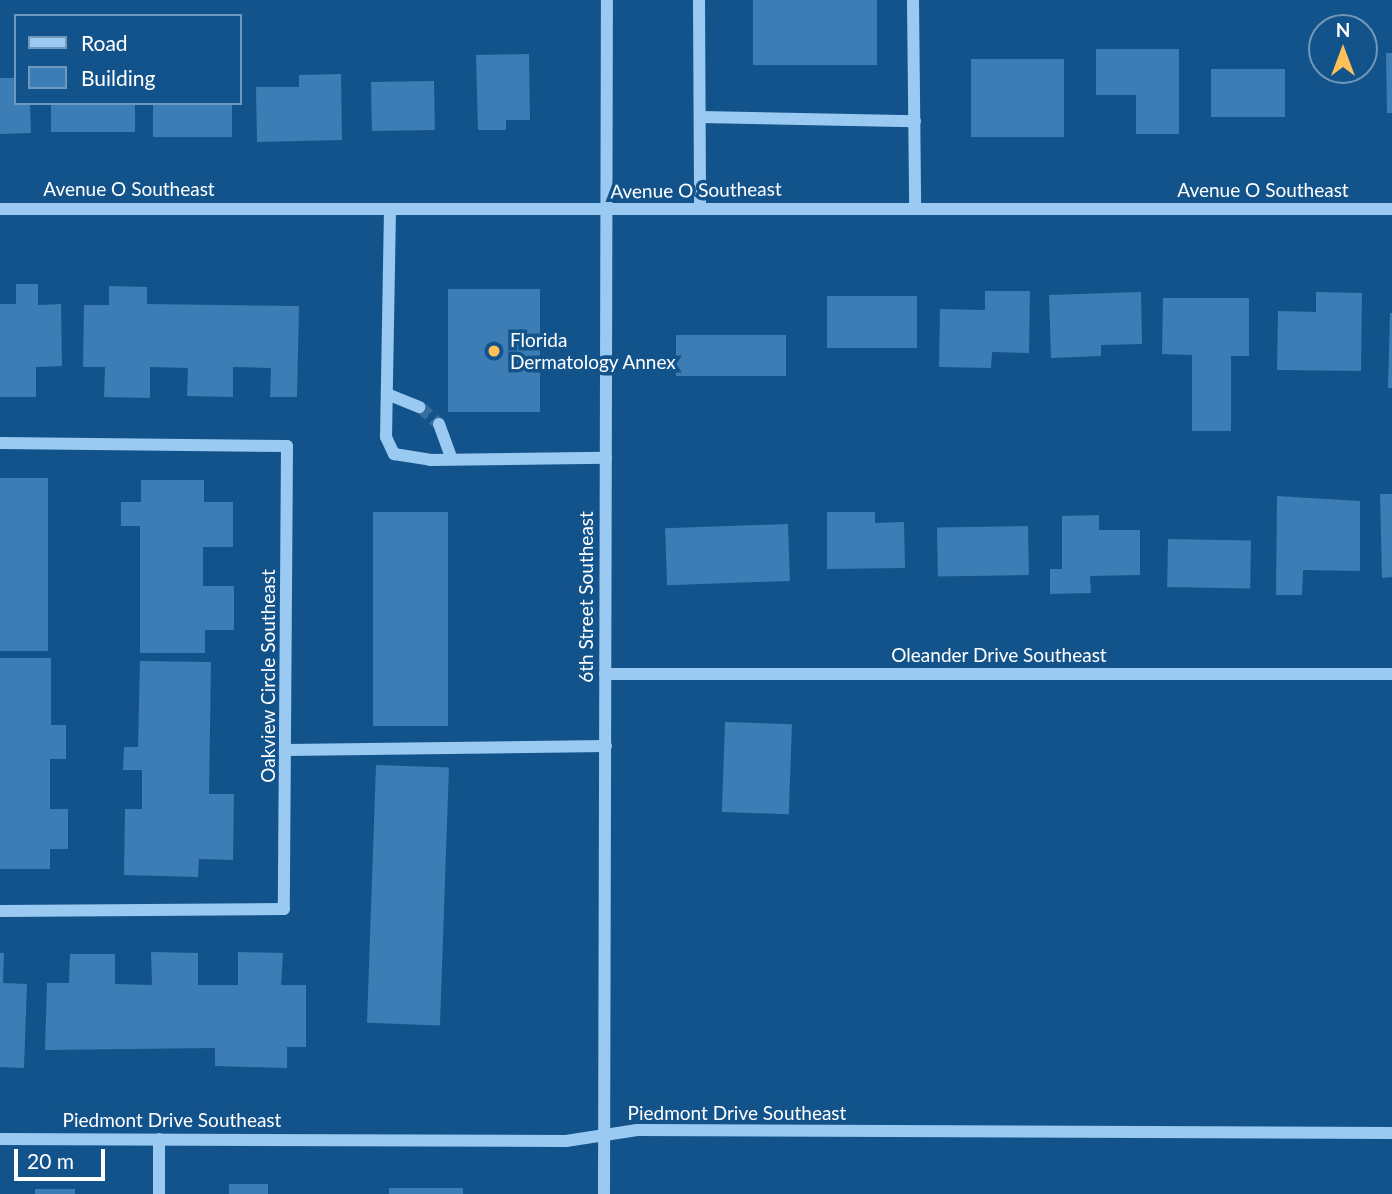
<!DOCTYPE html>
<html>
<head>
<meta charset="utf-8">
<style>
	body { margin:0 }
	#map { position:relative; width:1392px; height:1194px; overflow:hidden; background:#13538b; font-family:Lato,sans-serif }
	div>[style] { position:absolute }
	.building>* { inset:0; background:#3b7db4; transform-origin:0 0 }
	.minor-tunnel>* { height:12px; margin-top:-6px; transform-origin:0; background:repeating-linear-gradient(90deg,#366d9c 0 12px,transparent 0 18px) }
	.minor>* { height:12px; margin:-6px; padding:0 6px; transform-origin:6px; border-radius:6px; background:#9acaf1 }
	.dots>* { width:19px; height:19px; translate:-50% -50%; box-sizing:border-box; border:4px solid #13538b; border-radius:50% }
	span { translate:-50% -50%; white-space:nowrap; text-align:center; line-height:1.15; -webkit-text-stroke:7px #13538b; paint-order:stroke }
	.street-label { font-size:19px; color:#fff }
	.poi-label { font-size:19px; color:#fff }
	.left { translate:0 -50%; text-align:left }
	.legend { position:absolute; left:14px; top:14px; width:228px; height:91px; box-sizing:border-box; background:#13538b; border:2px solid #7198b9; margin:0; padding:9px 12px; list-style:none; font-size:21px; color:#fff }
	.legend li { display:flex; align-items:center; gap:14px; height:35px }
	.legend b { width:35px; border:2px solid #7198b9 }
	.north { position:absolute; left:1308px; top:14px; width:70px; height:70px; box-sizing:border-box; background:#13538b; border:2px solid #7198b9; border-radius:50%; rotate:0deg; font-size:19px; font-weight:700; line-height:28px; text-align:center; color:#fff }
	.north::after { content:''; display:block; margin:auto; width:24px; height:32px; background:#ffbf59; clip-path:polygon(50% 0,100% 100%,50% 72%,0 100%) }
	.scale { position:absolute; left:14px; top:1149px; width:91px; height:32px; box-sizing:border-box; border:4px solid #fff; border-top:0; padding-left:9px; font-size:21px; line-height:24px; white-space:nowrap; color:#fff; -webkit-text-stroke:5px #13538b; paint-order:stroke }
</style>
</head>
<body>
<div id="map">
	<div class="building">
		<i style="left:753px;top:0;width:124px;height:65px"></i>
		<i style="clip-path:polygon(1096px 49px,1179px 49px,1179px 134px,1136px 134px,1136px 95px,1096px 95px)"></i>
		<i style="clip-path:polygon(1386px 53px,1392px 53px,1392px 113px,1387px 113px)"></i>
		<i style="clip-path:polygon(529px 54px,530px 120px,506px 120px,506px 130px,478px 130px,476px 55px)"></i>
		<i style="left:971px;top:59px;width:93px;height:78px"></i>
		<i style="left:1211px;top:69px;width:74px;height:48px"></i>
		<i style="clip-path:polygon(341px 74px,342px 140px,257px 142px,256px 87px,299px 87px,299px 75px)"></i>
		<i style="clip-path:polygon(0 78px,16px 78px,16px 103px,30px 103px,31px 133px,0 134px)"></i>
		<i style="left:434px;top:81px;width:49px;height:63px;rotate:89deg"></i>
		<i style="left:51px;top:103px;width:84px;height:29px"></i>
		<i style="left:153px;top:103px;width:79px;height:34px"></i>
		<i style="clip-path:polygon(16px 284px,38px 284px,38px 305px,61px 304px,62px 366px,36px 367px,36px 397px,0 397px,0 304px,16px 304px)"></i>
		<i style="clip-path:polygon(109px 286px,147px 287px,147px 304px,299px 306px,297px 397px,270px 397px,271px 368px,233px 367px,233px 397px,187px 396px,188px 368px,150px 367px,150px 398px,104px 397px,105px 367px,83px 367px,84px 305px,109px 305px)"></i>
		<i style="left:448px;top:289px;width:92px;height:123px"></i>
		<i style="clip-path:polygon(985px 291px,1030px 291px,1029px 353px,992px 352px,991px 368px,939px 367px,940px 309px,985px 310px)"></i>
		<i style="clip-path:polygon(1141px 292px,1142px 344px,1101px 345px,1101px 356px,1051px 358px,1049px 295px)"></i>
		<i style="clip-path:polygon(1316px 292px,1362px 293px,1361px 371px,1277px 370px,1278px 311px,1316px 312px)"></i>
		<i style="left:917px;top:296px;width:52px;height:90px;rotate:90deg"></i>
		<i style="clip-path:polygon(1163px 298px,1249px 298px,1249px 356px,1231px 356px,1231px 431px,1192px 431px,1192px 355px,1162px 354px)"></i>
		<i style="clip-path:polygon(1390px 313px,1392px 313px,1392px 388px,1388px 388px)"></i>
		<i style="left:786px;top:335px;width:41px;height:110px;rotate:90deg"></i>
		<i style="left:0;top:478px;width:48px;height:173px"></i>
		<i style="clip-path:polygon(141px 480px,204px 480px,204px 502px,233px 502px,233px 547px,203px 547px,203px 586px,234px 586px,234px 630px,205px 630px,205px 653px,140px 653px,140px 526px,121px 526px,121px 502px,141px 502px)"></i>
		<i style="clip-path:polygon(1380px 494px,1392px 494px,1392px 577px,1382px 578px)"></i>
		<i style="clip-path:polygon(1277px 496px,1360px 501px,1360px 571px,1303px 570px,1302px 595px,1276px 595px)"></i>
		<i style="left:448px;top:512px;width:214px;height:75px;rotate:90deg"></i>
		<i style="clip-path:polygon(827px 512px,875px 512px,875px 523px,904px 522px,905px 568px,827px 569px)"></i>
		<i style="clip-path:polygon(1099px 515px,1099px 530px,1140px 530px,1140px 575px,1090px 576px,1091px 593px,1050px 594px,1050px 569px,1062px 569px,1062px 516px)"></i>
		<i style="left:788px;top:524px;width:57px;height:123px;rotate:88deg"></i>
		<i style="left:1028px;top:526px;width:49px;height:91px;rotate:89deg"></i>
		<i style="left:1168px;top:539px;width:83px;height:48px;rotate:1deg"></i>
		<i style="clip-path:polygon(0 658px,51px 658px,51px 725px,66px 725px,66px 759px,50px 759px,50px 809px,68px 809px,68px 849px,50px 849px,50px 869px,0 869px)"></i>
		<i style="clip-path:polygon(140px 661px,211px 662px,209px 794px,234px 794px,233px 860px,199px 859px,198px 877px,124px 875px,125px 809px,142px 809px,142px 770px,123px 770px,124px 747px,138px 747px)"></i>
		<i style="left:725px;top:722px;width:67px;height:90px;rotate:2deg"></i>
		<i style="left:376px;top:765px;width:73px;height:258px;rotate:2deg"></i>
		<i style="clip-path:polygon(151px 952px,198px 953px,198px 985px,238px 985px,238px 952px,283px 953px,281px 985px,306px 985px,306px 1047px,287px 1047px,287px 1068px,215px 1066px,215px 1048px,45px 1050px,47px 983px,69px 983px,70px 954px,115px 954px,115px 984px,152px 985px)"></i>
		<i style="clip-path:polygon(0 953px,4px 953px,3px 983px,27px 984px,24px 1068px,0 1067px)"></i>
		<i style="left:229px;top:1184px;width:39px;height:10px"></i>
		<i style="left:389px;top:1188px;width:74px;height:6px"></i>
		<i style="left:35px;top:1189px;width:40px;height:5px"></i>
	</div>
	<div class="minor-tunnel">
		<i style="left:420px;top:407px;width:25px;rotate:42deg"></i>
	</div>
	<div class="minor">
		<i style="left:699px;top:0;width:207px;rotate:89.7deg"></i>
		<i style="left:913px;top:0;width:207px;rotate:89.4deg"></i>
		<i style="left:700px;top:117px;width:215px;rotate:1.1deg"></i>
		<i style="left:0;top:209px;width:1392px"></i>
		<i style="left:390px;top:209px;width:228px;rotate:91deg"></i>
		<i style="left:386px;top:437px;width:19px;rotate:65deg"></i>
		<i style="left:394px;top:454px;width:36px;rotate:9deg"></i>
		<i style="left:430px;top:460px;width:176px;rotate:-0.7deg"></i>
		<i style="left:387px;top:394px;width:35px;rotate:22deg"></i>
		<i style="left:439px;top:424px;width:37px;rotate:70deg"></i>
		<i style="left:0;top:443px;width:287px;rotate:0.6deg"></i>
		<i style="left:287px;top:446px;width:463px;rotate:90.4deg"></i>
		<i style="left:284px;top:909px;width:284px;rotate:179.6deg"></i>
		<i style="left:605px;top:674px;width:787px"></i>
		<i style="left:287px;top:750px;width:319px;rotate:-0.7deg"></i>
		<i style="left:0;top:1139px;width:566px;rotate:0.2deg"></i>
		<i style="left:566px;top:1141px;width:72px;rotate:-8.8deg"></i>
		<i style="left:637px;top:1130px;width:755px;rotate:0.23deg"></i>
		<i style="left:159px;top:1194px;width:55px;rotate:-90deg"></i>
		<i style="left:604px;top:1194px;width:1194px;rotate:-89.86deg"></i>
	</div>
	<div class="dots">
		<i style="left:494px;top:351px;background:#ffbf59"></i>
	</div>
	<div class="street-label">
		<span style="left:129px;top:189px">Avenue O Southeast</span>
		<span style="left:696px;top:190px;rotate:-1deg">Avenue O Southeast</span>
		<span style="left:1263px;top:190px">Avenue O Southeast</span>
		<span style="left:586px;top:597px;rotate:-90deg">6th Street Southeast</span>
		<span style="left:999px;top:655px">Oleander Drive Southeast</span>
		<span style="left:268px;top:676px;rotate:-90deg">Oakview Circle Southeast</span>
		<span style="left:737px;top:1113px">Piedmont Drive Southeast</span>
		<span style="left:172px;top:1120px">Piedmont Drive Southeast</span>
	</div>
	<div class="poi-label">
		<span class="left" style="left:510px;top:351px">Florida<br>Dermatology Annex</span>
	</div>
	<ul class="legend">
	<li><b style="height:9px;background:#9acaf1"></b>Road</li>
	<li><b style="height:19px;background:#3b7db4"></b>Building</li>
	</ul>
	<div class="north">N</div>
	<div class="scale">20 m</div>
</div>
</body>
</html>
